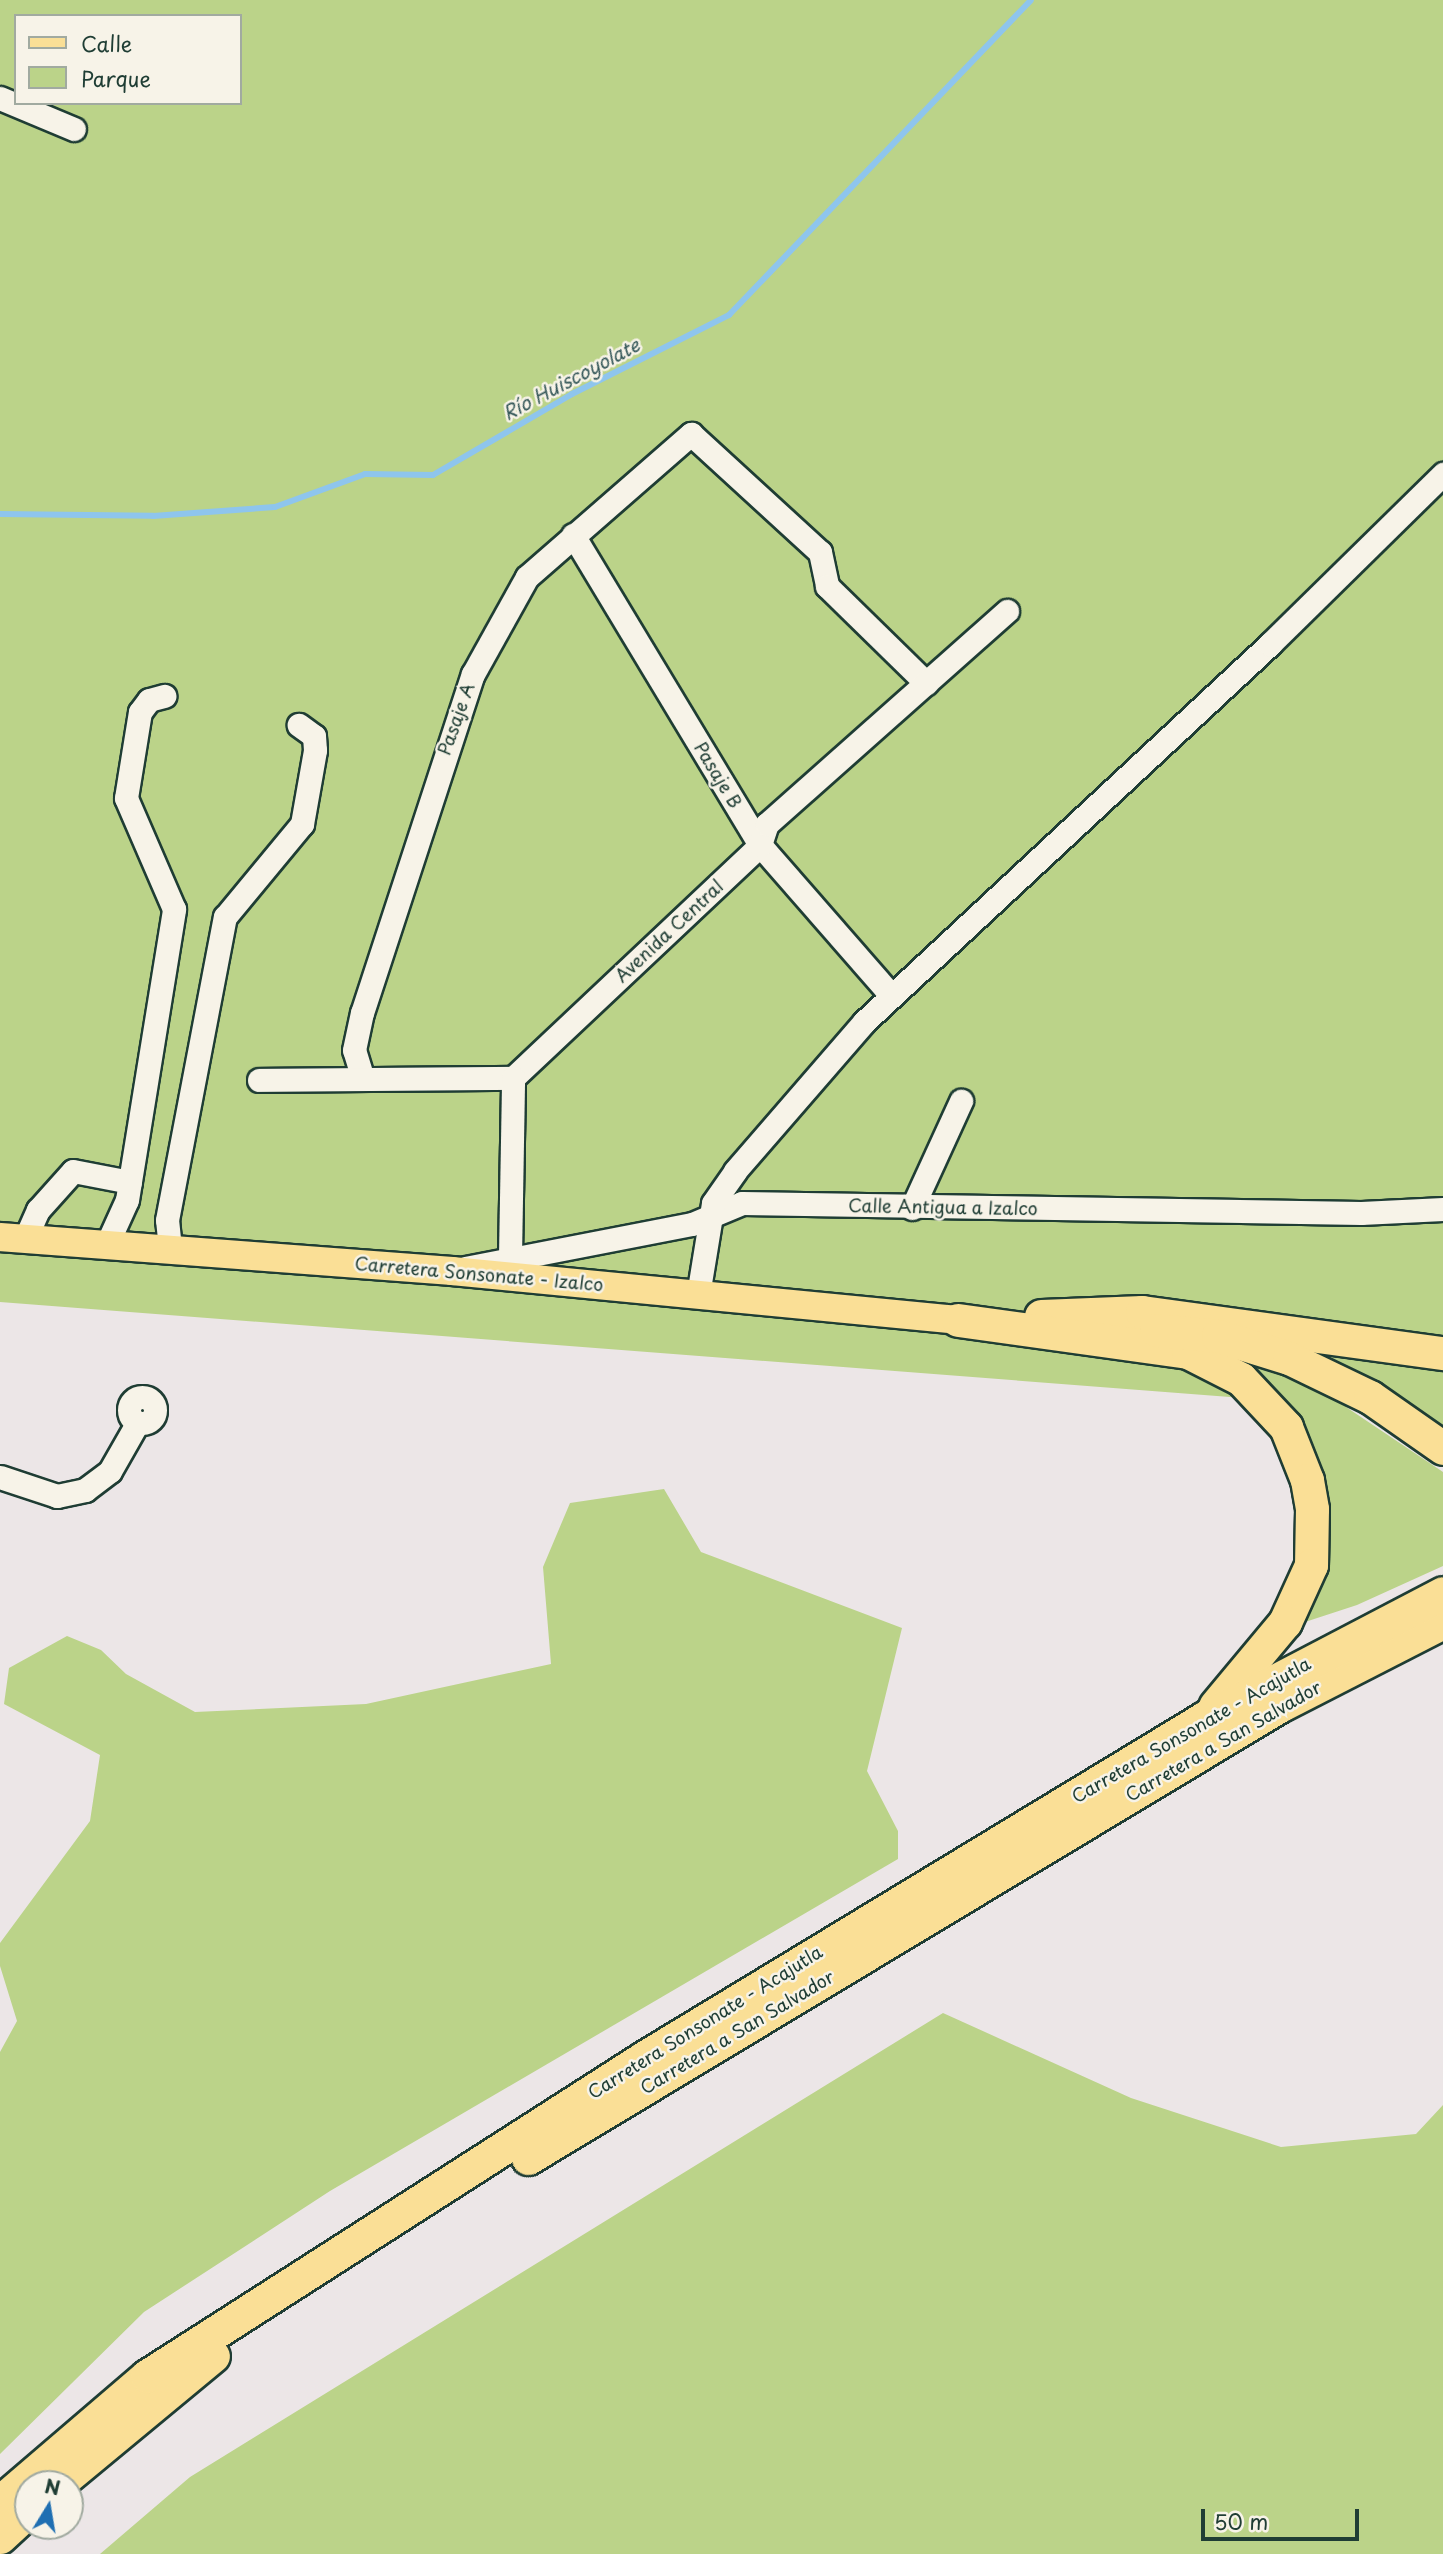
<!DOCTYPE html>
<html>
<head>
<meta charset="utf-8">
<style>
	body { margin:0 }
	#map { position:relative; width:1443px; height:2554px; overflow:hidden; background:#ece6e7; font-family:"Playpen Sans",sans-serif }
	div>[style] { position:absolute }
	.green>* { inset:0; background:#bbd389 }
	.stream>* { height:6px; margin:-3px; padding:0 3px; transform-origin:3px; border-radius:3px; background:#8ec5ed }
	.roads { filter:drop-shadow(2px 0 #1f3d34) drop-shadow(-2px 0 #1f3d34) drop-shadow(0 2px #1f3d34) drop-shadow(0 -2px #1f3d34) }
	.minor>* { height:23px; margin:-11.5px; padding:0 11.5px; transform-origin:11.5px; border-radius:11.5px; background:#f7f3e8 }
	.minor>.ring { margin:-11.5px; padding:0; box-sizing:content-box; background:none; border:23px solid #f7f3e8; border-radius:50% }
	.major>* { height:28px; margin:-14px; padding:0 14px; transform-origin:14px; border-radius:14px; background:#fadf96 }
	.highway>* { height:33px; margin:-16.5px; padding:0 16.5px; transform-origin:16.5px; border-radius:16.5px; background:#fadf96 }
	span { translate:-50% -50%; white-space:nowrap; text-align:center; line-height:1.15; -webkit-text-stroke:5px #f7f3e8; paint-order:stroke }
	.street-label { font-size:18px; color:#1f3d34 }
	.water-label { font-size:19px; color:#355859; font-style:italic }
	.legend { position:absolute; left:14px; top:14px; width:228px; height:91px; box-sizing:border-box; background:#f7f3e8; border:2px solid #a1aaa0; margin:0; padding:9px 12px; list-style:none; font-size:21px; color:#1f3d34 }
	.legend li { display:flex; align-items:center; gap:14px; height:35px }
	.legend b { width:35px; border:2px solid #a1aaa0 }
	.north { position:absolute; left:14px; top:2470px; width:70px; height:70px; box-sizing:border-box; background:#f7f3e8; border:2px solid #a1aaa0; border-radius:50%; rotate:11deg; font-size:19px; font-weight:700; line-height:28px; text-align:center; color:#1f3d34 }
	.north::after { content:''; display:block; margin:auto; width:24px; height:32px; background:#1f6fb2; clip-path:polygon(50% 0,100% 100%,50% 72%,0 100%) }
	.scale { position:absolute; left:1201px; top:2509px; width:158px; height:32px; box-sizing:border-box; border:4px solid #1f3d34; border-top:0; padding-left:9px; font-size:21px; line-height:24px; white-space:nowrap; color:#1f3d34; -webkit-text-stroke:5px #f7f3e8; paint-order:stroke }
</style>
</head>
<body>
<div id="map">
	<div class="green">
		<i style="clip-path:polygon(evenodd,0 0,1443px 0,1443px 1429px,1421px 1412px,1346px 1407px,1443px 1472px,1443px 1566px,1357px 1605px,1305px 1622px,1326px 1567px,1328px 1501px,1315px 1453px,1283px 1401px,0 1302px,0 0,16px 16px,240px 16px,240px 103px,16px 103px,16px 16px)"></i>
		<i style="clip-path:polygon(664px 1489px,701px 1552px,902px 1628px,867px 1771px,898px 1831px,898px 1859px,330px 2191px,144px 2312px,0 2454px,0 2052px,17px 2021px,0 1966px,0 1943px,90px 1821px,100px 1755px,4px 1704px,9px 1668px,67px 1636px,101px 1650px,126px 1674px,195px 1712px,366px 1704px,551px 1664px,543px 1567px,570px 1503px)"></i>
		<i style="clip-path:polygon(943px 2013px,1131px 2098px,1281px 2147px,1416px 2134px,1443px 2105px,1443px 2554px,100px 2554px,190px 2477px)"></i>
	</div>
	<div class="stream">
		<i style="left:0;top:514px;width:153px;rotate:0.7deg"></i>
		<i style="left:153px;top:516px;width:122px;rotate:-4.2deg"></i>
		<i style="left:275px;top:507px;width:96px;rotate:-20.1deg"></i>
		<i style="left:365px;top:474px;width:68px;rotate:0.8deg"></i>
		<i style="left:433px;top:475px;width:161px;rotate:-30.2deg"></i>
		<i style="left:572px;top:394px;width:176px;rotate:-26.7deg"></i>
		<i style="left:729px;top:315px;width:436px;rotate:-46.2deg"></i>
	</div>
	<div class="roads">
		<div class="minor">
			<i style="left:0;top:98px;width:80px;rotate:22.7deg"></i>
			<i style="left:573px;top:535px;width:362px;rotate:58.9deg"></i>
			<i style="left:760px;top:845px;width:199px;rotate:48.9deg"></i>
			<i style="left:363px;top:1079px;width:30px;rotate:-107deg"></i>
			<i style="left:354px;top:1050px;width:38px;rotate:-78deg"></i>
			<i style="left:362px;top:1013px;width:357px;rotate:-71.9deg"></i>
			<i style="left:473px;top:674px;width:111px;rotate:-60.9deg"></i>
			<i style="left:527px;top:577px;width:218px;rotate:-41.1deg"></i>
			<i style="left:691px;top:434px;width:175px;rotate:42.5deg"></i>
			<i style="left:820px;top:552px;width:35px;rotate:78deg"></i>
			<i style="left:827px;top:586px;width:139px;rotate:44.4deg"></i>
			<i style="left:259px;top:1080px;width:254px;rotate:-0.5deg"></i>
			<i style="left:513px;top:1078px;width:340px;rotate:-43.3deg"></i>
			<i style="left:760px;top:845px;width:22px;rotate:-72deg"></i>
			<i style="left:767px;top:824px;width:321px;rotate:-41.6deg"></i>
			<i style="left:912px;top:1208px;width:118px;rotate:-65.4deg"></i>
			<i style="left:25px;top:1239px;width:32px;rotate:-66deg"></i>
			<i style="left:38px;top:1210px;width:52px;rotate:-48.1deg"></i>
			<i style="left:73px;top:1171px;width:58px;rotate:10.9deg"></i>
			<i style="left:107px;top:1244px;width:48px;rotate:-65.6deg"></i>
			<i style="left:127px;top:1200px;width:295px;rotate:-80.8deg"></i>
			<i style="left:174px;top:909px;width:121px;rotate:-113.4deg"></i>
			<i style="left:126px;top:798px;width:87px;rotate:-80.8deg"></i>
			<i style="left:140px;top:712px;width:15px;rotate:-53deg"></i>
			<i style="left:149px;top:700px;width:16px;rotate:-15deg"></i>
			<i style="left:170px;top:1248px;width:28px;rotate:-96deg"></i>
			<i style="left:167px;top:1220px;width:309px;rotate:-79.2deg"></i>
			<i style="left:225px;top:917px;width:121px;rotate:-50.4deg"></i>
			<i style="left:302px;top:824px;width:75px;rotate:-80deg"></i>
			<i style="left:315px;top:750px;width:14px;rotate:-94deg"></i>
			<i style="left:314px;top:736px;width:19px;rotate:-144deg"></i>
			<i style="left:510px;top:1256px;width:178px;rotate:-89deg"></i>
			<i style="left:465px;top:1268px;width:231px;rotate:-11deg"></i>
			<i style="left:692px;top:1224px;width:54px;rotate:-22.8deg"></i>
			<i style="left:742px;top:1203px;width:619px;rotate:0.93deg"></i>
			<i style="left:1361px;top:1213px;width:82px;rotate:-2.8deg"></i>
			<i style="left:698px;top:1295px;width:93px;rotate:-80.7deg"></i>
			<i style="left:713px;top:1203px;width:39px;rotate:-55deg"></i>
			<i style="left:735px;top:1171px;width:197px;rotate:-49.1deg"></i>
			<i style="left:864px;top:1022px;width:555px;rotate:-42.95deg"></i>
			<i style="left:1270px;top:644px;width:243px;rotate:-44.5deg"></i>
			<i class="ring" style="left:129px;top:1397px;width:3px;height:3px"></i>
			<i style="left:0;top:1477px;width:60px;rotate:18.4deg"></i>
			<i style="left:57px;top:1496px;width:29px;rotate:-12deg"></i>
			<i style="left:85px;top:1490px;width:31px;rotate:-37deg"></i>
			<i style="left:110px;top:1471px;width:56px;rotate:-60.3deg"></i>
		</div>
		<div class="major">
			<i style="left:0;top:1237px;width:453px;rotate:4.3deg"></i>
			<i style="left:452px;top:1271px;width:508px;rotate:5.53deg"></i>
		</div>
		<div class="highway">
			<i style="left:1041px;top:1316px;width:101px;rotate:-2.3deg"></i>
			<i style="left:1142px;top:1312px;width:304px;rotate:7.8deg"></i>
			<i style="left:958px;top:1320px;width:232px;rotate:7.9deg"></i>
			<i style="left:1188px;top:1352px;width:59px;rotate:27deg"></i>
			<i style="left:1241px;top:1379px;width:66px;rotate:46.8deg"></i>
			<i style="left:1286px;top:1427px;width:57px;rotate:68.4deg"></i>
			<i style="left:1307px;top:1480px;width:29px;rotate:80deg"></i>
			<i style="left:1312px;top:1509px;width:56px;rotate:91deg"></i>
			<i style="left:1311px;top:1565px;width:63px;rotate:114.5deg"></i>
			<i style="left:1285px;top:1622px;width:109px;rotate:129.8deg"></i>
			<i style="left:1156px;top:1330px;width:62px;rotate:5.5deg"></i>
			<i style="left:1218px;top:1336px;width:74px;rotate:17.2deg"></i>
			<i style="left:1289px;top:1358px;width:90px;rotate:25.7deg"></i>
			<i style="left:1370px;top:1397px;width:89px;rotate:34.9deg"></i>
			<i style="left:528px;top:2158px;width:877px;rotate:-31.04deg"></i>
			<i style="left:1279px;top:1706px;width:184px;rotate:-27.1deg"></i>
			<i style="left:58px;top:2484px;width:201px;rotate:-39.6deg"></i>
			<i style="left:0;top:2502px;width:194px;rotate:-40.6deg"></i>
			<i style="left:147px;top:2376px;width:591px;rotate:-32.64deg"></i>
			<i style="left:645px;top:2057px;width:656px;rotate:-31.22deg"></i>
			<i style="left:1206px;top:1717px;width:267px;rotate:-27.6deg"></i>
			<i style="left:0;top:2537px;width:38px;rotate:-43deg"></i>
		</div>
	</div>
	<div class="street-label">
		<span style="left:456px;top:719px;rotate:-70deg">Pasaje A</span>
		<span style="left:718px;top:775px;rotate:59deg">Pasaje B</span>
		<span style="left:669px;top:931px;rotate:-43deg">Avenida Central</span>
		<span style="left:943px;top:1207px;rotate:1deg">Calle Antigua a Izalco</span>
		<span style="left:479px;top:1274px;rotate:5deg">Carretera Sonsonate - Izalco</span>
		<span style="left:1191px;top:1730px;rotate:-30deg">Carretera Sonsonate - Acajutla</span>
		<span style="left:1223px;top:1741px;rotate:-30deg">Carretera a San Salvador</span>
		<span style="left:705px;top:2022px;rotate:-32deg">Carretera Sonsonate - Acajutla</span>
		<span style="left:737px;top:2032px;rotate:-31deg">Carretera a San Salvador</span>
	</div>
	<div class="water-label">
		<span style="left:571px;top:379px;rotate:-28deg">Río Huiscoyolate</span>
	</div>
	<ul class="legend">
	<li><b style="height:9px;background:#fadf96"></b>Calle</li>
	<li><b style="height:19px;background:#bbd389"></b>Parque</li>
	</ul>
	<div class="north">N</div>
	<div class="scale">50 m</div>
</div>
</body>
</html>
